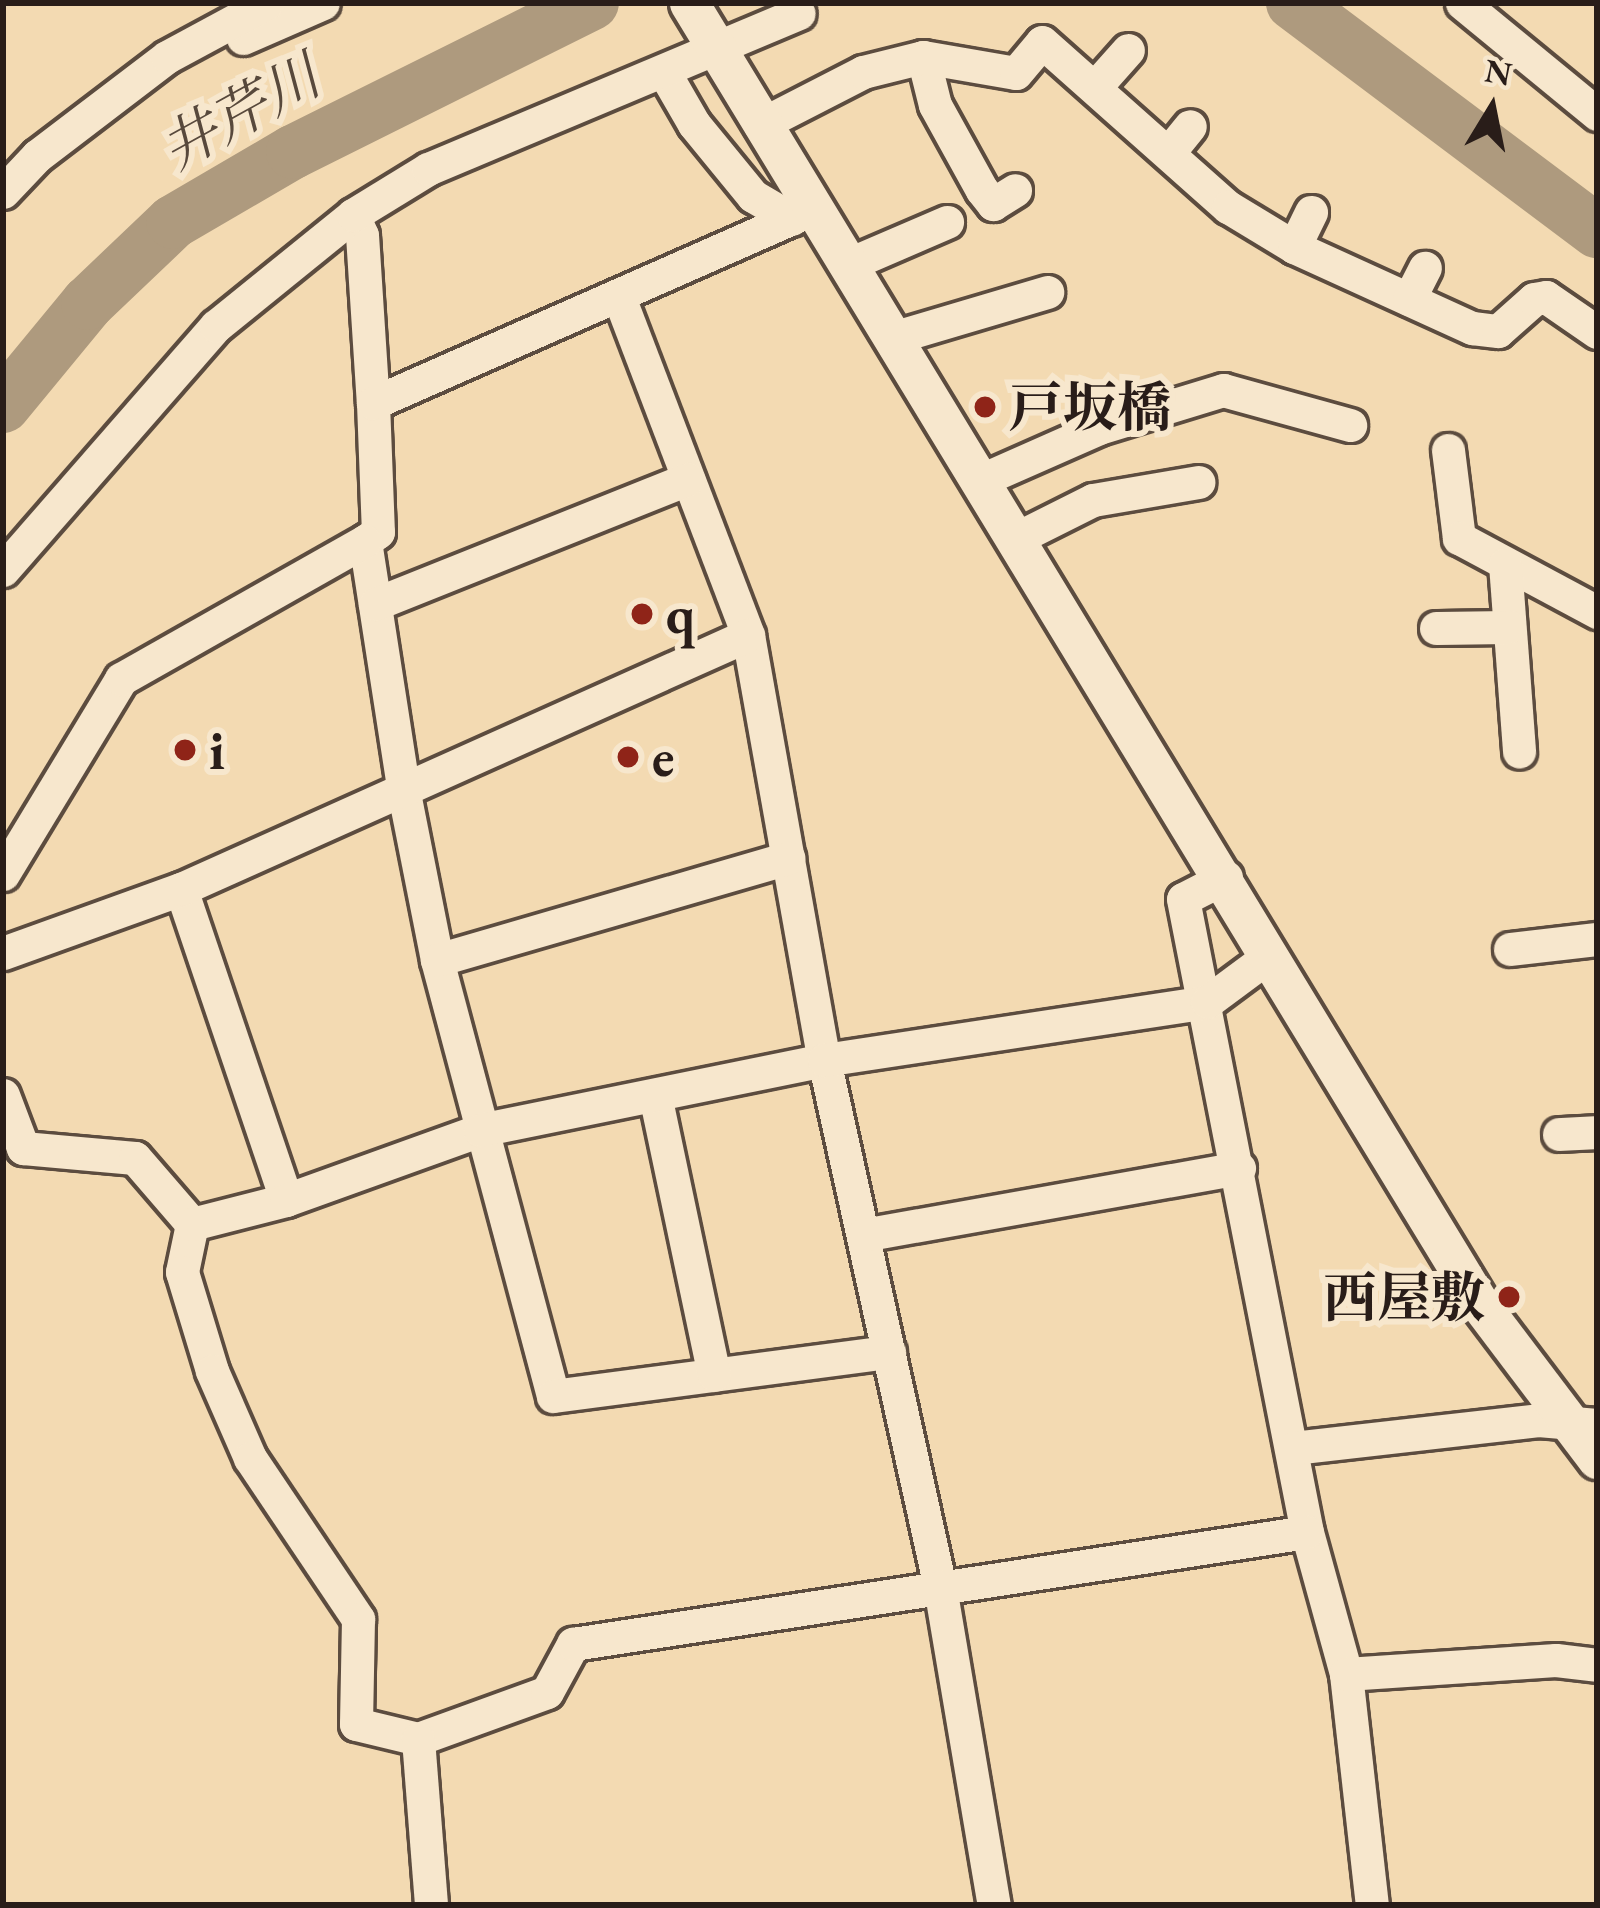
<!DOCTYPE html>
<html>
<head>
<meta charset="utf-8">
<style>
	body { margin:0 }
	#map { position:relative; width:1600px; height:1908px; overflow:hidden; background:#f3dab2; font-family:"EB Garamond","Noto Serif JP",serif }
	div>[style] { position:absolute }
	.river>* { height:54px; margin:-27px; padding:0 27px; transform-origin:27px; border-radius:27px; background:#ae9a7e }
	.roads { filter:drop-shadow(3px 0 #5c4c3f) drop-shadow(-3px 0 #5c4c3f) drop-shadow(0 3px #5c4c3f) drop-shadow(0 -3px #5c4c3f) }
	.minor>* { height:33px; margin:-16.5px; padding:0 16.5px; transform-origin:16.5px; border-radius:16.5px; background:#f7e7cd }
	.tertiary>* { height:39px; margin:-19.5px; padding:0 19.5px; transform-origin:19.5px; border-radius:19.5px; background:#f7e7cd }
	.dots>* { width:33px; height:33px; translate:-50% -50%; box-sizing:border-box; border:6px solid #f7e7cd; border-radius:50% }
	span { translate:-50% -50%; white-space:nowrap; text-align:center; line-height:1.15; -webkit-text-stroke:12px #f7e7cd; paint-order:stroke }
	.poi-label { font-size:54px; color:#291d19; font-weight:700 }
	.left { translate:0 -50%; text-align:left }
	.right { translate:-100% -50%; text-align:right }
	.water-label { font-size:57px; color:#58493c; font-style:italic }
	.frame { position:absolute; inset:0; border:6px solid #291d19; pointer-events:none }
	.north { position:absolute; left:1432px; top:48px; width:120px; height:120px; -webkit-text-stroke:9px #f7e7cd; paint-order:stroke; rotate:10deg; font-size:33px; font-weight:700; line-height:48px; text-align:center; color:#291d19 }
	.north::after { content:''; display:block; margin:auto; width:42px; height:54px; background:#291d19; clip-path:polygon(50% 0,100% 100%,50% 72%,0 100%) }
</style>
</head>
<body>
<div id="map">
	<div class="river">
		<i style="left:1293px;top:3px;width:380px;rotate:36.9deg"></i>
		<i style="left:3px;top:406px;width:134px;rotate:-50.5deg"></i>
		<i style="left:88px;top:303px;width:117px;rotate:-43.6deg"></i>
		<i style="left:173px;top:222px;width:139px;rotate:-30.3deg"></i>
		<i style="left:293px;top:152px;width:334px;rotate:-26.5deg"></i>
	</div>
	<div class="roads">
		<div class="minor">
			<i style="left:1462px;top:3px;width:175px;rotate:39.4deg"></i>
			<i style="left:243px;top:38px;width:87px;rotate:-23.6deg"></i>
			<i style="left:923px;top:57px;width:49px;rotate:76deg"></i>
			<i style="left:935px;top:105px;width:97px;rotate:61.1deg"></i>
			<i style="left:982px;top:190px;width:18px;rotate:52deg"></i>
			<i style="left:993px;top:204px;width:26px;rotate:-32deg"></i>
			<i style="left:664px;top:72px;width:60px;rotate:60deg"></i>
			<i style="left:694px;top:124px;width:93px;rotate:50.7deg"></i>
			<i style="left:753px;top:196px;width:45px;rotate:30.5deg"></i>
			<i style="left:1096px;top:86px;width:48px;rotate:-48.4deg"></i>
			<i style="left:760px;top:125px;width:116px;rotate:-27.2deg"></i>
			<i style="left:863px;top:72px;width:62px;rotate:-14deg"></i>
			<i style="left:923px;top:57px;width:94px;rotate:9.8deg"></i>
			<i style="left:1016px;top:73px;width:40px;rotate:-50deg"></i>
			<i style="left:1042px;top:42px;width:249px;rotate:41.6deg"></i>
			<i style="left:1228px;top:207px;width:77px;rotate:31.2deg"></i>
			<i style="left:1294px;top:247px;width:196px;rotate:24.5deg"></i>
			<i style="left:1472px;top:328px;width:26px;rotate:7deg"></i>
			<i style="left:1498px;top:331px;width:48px;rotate:-41.6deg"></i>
			<i style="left:1534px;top:299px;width:12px;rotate:-9deg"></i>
			<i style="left:1546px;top:297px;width:62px;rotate:34.5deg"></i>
			<i style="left:1169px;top:152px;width:33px;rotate:-51deg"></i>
			<i style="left:3px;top:192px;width:50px;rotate:-46.6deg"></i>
			<i style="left:37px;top:156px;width:163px;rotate:-37.3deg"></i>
			<i style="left:167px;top:57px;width:114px;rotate:-28.4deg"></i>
			<i style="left:353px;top:215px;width:22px;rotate:66deg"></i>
			<i style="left:362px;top:235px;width:168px;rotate:86.3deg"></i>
			<i style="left:373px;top:403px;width:129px;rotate:87.8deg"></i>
			<i style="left:378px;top:532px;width:16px;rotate:145deg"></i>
			<i style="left:365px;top:541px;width:255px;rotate:81.2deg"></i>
			<i style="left:404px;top:793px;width:170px;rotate:78.8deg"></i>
			<i style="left:437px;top:960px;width:451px;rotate:75.1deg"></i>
			<i style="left:553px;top:1396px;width:339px;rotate:-7.5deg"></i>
			<i style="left:1294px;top:247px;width:39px;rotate:-64deg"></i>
			<i style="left:847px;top:265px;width:109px;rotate:-23.3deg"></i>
			<i style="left:619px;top:297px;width:362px;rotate:69.1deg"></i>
			<i style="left:748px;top:635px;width:432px;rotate:79.9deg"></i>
			<i style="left:824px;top:1060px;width:540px;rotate:77.59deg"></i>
			<i style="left:940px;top:1587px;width:323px;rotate:80.4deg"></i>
			<i style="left:1409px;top:299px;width:35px;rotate:-63deg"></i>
			<i style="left:892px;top:338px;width:162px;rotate:-16.5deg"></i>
			<i style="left:373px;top:403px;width:481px;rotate:-23.8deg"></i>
			<i style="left:1448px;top:450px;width:89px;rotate:82.9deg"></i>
			<i style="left:1459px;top:538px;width:157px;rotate:28.2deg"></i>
			<i style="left:979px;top:481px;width:131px;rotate:-23.8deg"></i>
			<i style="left:1099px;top:428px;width:130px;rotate:-17deg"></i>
			<i style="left:1223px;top:390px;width:132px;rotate:15.4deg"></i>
			<i style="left:1015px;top:539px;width:87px;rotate:-26.6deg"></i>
			<i style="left:1093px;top:500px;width:107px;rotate:-9.7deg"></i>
			<i style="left:1505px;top:564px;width:188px;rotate:85.7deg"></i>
			<i style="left:3px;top:570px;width:324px;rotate:-48.9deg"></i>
			<i style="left:216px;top:326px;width:176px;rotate:-39deg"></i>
			<i style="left:353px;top:215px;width:88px;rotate:-31.5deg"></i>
			<i style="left:428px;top:169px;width:402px;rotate:-22.8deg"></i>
			<i style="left:375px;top:604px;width:337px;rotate:-21.8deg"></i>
			<i style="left:1436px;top:628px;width:73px;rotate:-0.8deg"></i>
			<i style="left:3px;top:874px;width:228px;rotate:-58.8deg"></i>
			<i style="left:121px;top:679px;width:280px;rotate:-29.5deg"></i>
			<i style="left:1226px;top:877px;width:48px;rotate:152.9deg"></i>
			<i style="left:1183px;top:899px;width:645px;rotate:78.92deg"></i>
			<i style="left:1307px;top:1532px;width:147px;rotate:74.6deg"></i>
			<i style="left:1346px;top:1674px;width:232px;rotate:83.6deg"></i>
			<i style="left:181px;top:889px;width:328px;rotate:71.3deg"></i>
			<i style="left:1510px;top:949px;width:88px;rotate:-6.6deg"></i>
			<i style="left:3px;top:953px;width:189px;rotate:-19.8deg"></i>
			<i style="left:181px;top:889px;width:621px;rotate:-24.13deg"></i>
			<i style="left:437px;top:960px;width:366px;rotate:-16.2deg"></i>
			<i style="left:3px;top:1095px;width:57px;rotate:69.3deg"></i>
			<i style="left:23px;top:1148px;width:112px;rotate:5.1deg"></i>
			<i style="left:135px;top:1158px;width:87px;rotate:49.2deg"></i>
			<i style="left:655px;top:1095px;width:286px;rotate:78.1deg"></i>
			<i style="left:1559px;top:1134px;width:38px;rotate:-3deg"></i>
			<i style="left:192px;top:1224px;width:49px;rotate:101.8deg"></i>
			<i style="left:182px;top:1272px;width:103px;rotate:73.1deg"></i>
			<i style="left:212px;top:1371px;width:95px;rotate:66.4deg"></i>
			<i style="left:250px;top:1458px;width:194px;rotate:56.1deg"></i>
			<i style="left:358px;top:1619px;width:105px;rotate:91.1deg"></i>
			<i style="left:356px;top:1724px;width:64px;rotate:13.6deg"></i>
			<i style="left:418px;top:1739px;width:137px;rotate:-20deg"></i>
			<i style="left:547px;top:1692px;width:55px;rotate:-61.6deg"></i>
			<i style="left:573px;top:1644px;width:742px;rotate:-8.68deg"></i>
			<i style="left:192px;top:1224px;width:97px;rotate:-14.3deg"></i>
			<i style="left:286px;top:1200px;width:206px;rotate:-19.8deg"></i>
			<i style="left:480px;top:1130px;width:351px;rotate:-11.5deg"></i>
			<i style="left:824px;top:1060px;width:387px;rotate:-8.6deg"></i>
			<i style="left:1207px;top:1002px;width:77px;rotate:-36.6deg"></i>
			<i style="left:863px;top:1235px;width:382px;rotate:-10.1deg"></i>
			<i style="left:1293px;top:1448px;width:247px;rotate:-6.5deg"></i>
			<i style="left:1538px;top:1420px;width:59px;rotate:4.8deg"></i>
			<i style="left:1346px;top:1674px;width:210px;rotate:-3.8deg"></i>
			<i style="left:1556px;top:1660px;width:41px;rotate:7deg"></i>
			<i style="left:418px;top:1739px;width:167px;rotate:85.5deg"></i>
		</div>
		<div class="tertiary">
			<i style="left:689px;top:3px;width:1521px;rotate:58.71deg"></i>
			<i style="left:1479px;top:1303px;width:196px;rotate:52.9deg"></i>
		</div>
	</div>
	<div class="dots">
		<i style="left:985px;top:407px;background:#8f2418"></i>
		<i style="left:642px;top:614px;background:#8f2418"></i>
		<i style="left:185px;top:750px;background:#8f2418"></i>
		<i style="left:628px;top:757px;background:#8f2418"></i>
		<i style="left:1509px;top:1297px;background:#8f2418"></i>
	</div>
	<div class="poi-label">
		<span class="left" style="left:1009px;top:407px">戸坂橋</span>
		<span class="left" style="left:666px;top:614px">q</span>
		<span class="left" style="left:209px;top:750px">i</span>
		<span class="left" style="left:652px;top:757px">e</span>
		<span class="right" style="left:1485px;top:1297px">西屋敷</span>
	</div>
	<div class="water-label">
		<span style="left:240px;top:113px;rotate:-29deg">井芹川</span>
	</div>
	<div class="frame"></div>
	<div class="north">N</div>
</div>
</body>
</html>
